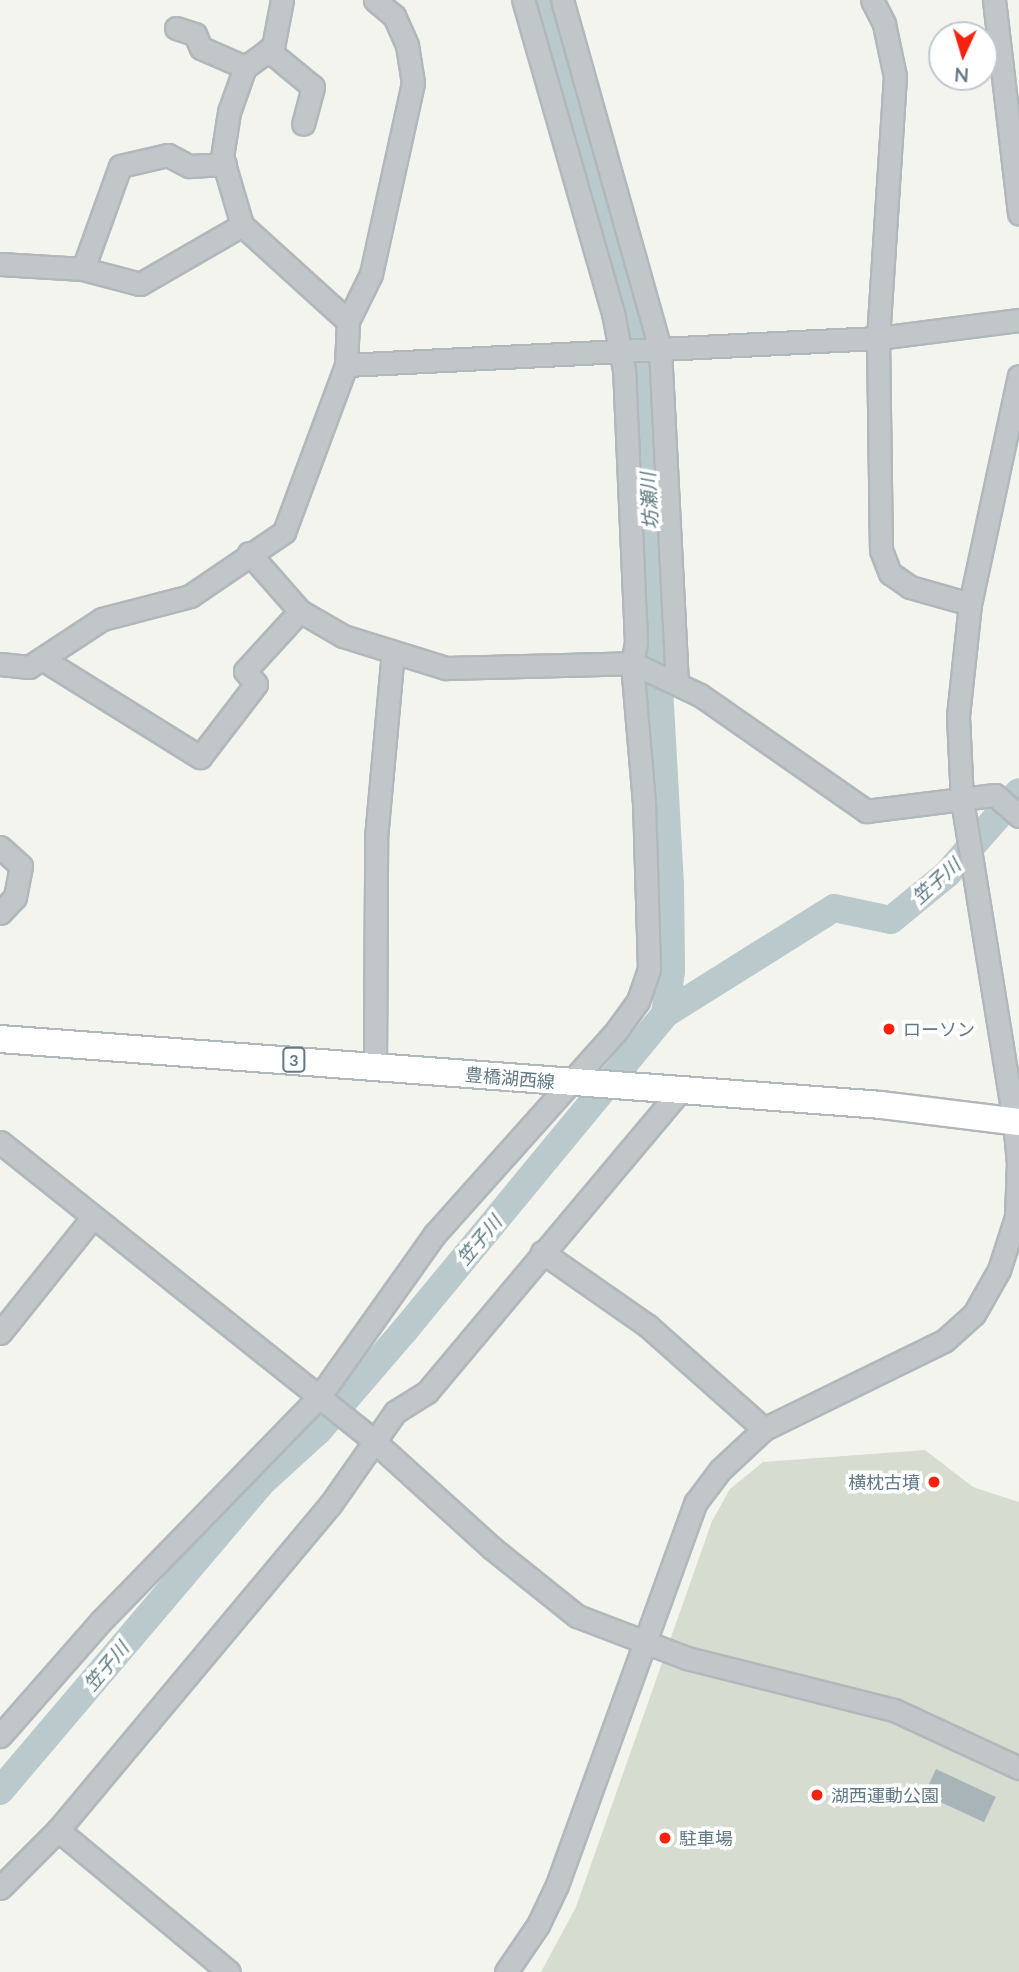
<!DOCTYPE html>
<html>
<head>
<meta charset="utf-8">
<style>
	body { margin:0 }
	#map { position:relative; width:1019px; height:1972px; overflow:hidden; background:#f4f4ef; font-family:Lato,"Noto Sans JP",sans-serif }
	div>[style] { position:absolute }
	.green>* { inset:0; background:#d6dcd0 }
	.river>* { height:28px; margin:-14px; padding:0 14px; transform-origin:14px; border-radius:14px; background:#b9c9cc }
	.building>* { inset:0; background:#a9b4b8; transform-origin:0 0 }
	.roads { filter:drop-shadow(2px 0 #b1b8bb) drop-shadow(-2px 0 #b1b8bb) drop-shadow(0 2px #b1b8bb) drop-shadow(0 -2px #b1b8bb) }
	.minor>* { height:21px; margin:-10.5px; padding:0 10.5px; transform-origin:10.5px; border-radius:10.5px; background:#c1c6c9 }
	.major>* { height:26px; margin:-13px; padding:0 13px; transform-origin:13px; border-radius:13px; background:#fff }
	.dots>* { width:19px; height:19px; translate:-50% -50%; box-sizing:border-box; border:4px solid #fff; border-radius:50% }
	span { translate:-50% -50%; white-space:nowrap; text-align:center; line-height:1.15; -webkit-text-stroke:7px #fff; paint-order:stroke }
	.shield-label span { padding:2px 5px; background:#fff; border:2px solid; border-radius:5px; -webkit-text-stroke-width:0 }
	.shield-label { font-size:16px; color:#607984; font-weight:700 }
	.poi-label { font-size:18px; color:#607984 }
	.left { translate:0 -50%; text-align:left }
	.right { translate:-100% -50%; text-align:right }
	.street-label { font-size:18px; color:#607984 }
	.water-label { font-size:19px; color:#57767b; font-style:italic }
	.north { position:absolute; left:928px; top:21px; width:70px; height:70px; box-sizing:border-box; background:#fff; border:2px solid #bfc9ce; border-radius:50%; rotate:184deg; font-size:19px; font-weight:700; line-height:28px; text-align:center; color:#607984 }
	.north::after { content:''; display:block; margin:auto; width:24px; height:32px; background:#f6220e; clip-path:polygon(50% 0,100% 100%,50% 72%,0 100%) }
</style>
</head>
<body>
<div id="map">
	<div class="green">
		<i style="clip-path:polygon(925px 1450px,973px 1487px,1019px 1502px,1019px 1972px,541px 1972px,576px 1907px,712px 1521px,730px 1489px,763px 1462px)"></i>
	</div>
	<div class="river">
		<i style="left:545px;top:0;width:376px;rotate:75.2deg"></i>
		<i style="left:641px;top:364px;width:522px;rotate:86.81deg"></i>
		<i style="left:670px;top:885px;width:86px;rotate:89.3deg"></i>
		<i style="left:671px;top:971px;width:43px;rotate:97.9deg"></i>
		<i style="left:0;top:1791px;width:402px;rotate:-49.7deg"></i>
		<i style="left:260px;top:1484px;width:79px;rotate:-42.4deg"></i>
		<i style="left:318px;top:1431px;width:132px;rotate:-49.3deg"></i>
		<i style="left:404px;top:1331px;width:411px;rotate:-50.5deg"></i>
		<i style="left:665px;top:1014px;width:199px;rotate:-32.1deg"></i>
		<i style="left:834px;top:908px;width:58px;rotate:11.9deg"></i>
		<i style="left:891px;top:920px;width:72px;rotate:-39.4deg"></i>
		<i style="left:947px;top:874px;width:109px;rotate:-48.7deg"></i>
	</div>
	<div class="building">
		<i style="left:936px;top:1769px;width:66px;height:28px;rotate:25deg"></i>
	</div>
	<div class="roads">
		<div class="minor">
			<i style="left:282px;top:0;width:48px;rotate:100.8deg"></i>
			<i style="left:273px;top:47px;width:34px;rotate:144deg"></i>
			<i style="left:245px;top:67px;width:48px;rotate:109.6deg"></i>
			<i style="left:229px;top:112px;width:46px;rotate:98.8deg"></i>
			<i style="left:222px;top:157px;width:71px;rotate:73.6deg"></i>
			<i style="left:242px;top:225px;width:143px;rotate:42.2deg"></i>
			<i style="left:562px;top:0;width:362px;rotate:74.3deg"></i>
			<i style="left:660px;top:349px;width:333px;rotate:87.1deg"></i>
			<i style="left:872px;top:0;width:27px;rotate:63deg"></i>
			<i style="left:884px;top:24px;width:53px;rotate:78.1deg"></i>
			<i style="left:895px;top:76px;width:263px;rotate:93.7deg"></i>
			<i style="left:878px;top:338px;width:212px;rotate:89.2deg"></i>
			<i style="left:881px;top:550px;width:25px;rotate:69deg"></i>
			<i style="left:890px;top:573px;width:24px;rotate:35deg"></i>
			<i style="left:910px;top:587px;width:62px;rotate:15.8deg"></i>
			<i style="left:994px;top:0;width:215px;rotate:83.3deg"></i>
			<i style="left:176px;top:28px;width:20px;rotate:18deg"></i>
			<i style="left:195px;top:34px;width:15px;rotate:67deg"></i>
			<i style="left:201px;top:48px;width:48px;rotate:23.4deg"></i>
			<i style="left:268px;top:50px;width:58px;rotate:39.4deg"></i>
			<i style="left:313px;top:87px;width:38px;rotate:105deg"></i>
			<i style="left:0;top:264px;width:83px;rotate:3.4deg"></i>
			<i style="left:83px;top:269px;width:59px;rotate:14.7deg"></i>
			<i style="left:140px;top:284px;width:118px;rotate:-30deg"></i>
			<i style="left:83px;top:269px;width:109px;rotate:-70.2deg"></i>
			<i style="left:120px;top:166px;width:49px;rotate:-12.9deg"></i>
			<i style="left:168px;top:155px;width:24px;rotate:28deg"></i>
			<i style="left:189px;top:166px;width:36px;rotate:-3deg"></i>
			<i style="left:346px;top:365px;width:533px;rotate:-2.91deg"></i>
			<i style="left:878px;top:338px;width:142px;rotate:-7.3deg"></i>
			<i style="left:249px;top:553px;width:77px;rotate:48.7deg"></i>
			<i style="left:300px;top:611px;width:50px;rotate:30.2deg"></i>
			<i style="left:343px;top:636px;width:108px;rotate:17.3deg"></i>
			<i style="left:446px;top:668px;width:186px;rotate:-1.5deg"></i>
			<i style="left:632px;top:663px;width:75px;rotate:25.2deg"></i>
			<i style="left:700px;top:695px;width:203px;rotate:34.9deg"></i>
			<i style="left:866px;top:811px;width:130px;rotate:-7.1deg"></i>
			<i style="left:995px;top:795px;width:32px;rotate:41deg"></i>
			<i style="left:44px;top:660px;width:184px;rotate:31.9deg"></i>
			<i style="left:200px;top:757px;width:92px;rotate:-52.5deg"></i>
			<i style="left:256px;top:684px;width:17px;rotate:-130deg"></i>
			<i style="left:245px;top:671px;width:81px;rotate:-47.5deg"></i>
			<i style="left:0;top:664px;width:29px;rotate:6deg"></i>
			<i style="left:29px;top:667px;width:87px;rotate:-33.3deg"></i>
			<i style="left:102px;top:619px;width:91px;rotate:-14.6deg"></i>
			<i style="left:190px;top:596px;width:114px;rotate:-34.2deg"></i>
			<i style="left:284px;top:532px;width:178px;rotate:-69.6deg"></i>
			<i style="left:346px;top:365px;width:44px;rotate:-87.4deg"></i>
			<i style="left:348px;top:321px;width:52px;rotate:-63.9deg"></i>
			<i style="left:371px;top:274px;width:196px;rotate:-77.6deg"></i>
			<i style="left:413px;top:83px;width:38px;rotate:-99deg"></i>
			<i style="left:407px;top:45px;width:32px;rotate:-114deg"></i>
			<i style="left:394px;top:16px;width:25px;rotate:-140deg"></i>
			<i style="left:0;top:847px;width:28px;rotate:42deg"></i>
			<i style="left:21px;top:866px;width:32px;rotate:101deg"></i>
			<i style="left:15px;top:897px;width:22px;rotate:133deg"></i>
			<i style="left:375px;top:1066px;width:228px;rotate:-89.7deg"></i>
			<i style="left:376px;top:838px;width:187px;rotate:-84.8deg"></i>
			<i style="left:0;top:1142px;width:479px;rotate:38.6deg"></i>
			<i style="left:374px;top:1441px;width:159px;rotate:42.2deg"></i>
			<i style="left:492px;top:1548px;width:109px;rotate:38.7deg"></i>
			<i style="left:577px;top:1616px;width:118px;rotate:20.9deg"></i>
			<i style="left:687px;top:1658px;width:213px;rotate:14.1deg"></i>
			<i style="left:894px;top:1710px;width:138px;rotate:24.9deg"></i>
			<i style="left:542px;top:1252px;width:129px;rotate:34.9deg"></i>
			<i style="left:648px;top:1326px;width:155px;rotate:41.6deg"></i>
			<i style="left:0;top:1333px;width:147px;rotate:-51.3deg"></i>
			<i style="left:0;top:1736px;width:153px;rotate:-48.7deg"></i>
			<i style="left:101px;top:1621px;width:313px;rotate:-45.8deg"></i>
			<i style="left:319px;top:1397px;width:199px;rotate:-54.6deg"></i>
			<i style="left:434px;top:1235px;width:275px;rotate:-48.2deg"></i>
			<i style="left:617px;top:1030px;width:36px;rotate:-54deg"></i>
			<i style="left:638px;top:1001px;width:34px;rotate:-71deg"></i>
			<i style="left:649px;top:969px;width:166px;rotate:-91.7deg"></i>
			<i style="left:644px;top:803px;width:141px;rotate:-94.9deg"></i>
			<i style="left:632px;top:663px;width:21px;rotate:-79deg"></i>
			<i style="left:636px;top:642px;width:272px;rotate:-92.5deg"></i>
			<i style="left:624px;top:370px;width:58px;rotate:-100.9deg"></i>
			<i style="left:613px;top:313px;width:326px;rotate:-106deg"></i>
			<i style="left:58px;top:1830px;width:222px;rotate:39.7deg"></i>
			<i style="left:0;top:1888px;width:82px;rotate:-45deg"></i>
			<i style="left:58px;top:1830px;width:424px;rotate:-50.1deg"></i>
			<i style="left:330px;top:1505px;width:113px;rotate:-55deg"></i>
			<i style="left:395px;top:1412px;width:38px;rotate:-32deg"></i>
			<i style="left:427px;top:1392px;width:394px;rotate:-50deg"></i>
			<i style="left:506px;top:1972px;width:57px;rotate:-55.8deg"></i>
			<i style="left:538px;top:1925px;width:44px;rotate:-64.6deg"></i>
			<i style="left:557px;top:1885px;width:407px;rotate:-70.1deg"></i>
			<i style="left:696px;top:1502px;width:40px;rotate:-53deg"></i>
			<i style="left:720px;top:1470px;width:60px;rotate:-43deg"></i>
			<i style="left:764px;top:1429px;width:200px;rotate:-26.1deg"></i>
			<i style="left:944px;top:1341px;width:40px;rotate:-42deg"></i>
			<i style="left:974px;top:1314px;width:51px;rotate:-60.4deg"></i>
			<i style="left:999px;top:1270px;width:56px;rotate:-72.2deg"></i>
			<i style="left:1016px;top:1217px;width:54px;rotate:-87.9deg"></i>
			<i style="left:1018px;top:1163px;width:42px;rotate:-95.4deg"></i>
			<i style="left:1014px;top:1121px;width:324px;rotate:-99.2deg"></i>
			<i style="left:962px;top:801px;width:85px;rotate:-92.7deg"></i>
			<i style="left:958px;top:716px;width:113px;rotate:-83.9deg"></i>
			<i style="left:970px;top:604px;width:233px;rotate:-77.9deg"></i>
		</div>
		<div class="major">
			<i style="left:0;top:1039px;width:883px;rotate:4.28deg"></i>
			<i style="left:881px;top:1105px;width:139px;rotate:7deg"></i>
		</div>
	</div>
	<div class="dots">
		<i style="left:889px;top:1029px;background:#f6220e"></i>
		<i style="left:934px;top:1482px;background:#f6220e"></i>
		<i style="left:817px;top:1795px;background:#f6220e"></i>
		<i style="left:665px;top:1838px;background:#f6220e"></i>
	</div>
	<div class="shield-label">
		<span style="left:294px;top:1060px">3</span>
	</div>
	<div class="poi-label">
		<span class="left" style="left:903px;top:1029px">ローソン</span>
		<span class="right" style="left:920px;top:1482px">横枕古墳</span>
		<span class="left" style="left:831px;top:1795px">湖西運動公園</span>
		<span class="left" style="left:679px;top:1838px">駐車場</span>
	</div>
	<div class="street-label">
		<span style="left:510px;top:1078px;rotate:5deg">豊橋湖西線</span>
	</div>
	<div class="water-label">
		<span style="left:649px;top:501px;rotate:-93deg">坊瀬川</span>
		<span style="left:936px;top:881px;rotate:-42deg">笠子川</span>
		<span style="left:479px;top:1240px;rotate:-50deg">笠子川</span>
		<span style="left:106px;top:1666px;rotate:-50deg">笠子川</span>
	</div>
	<div class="north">N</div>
</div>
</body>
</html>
